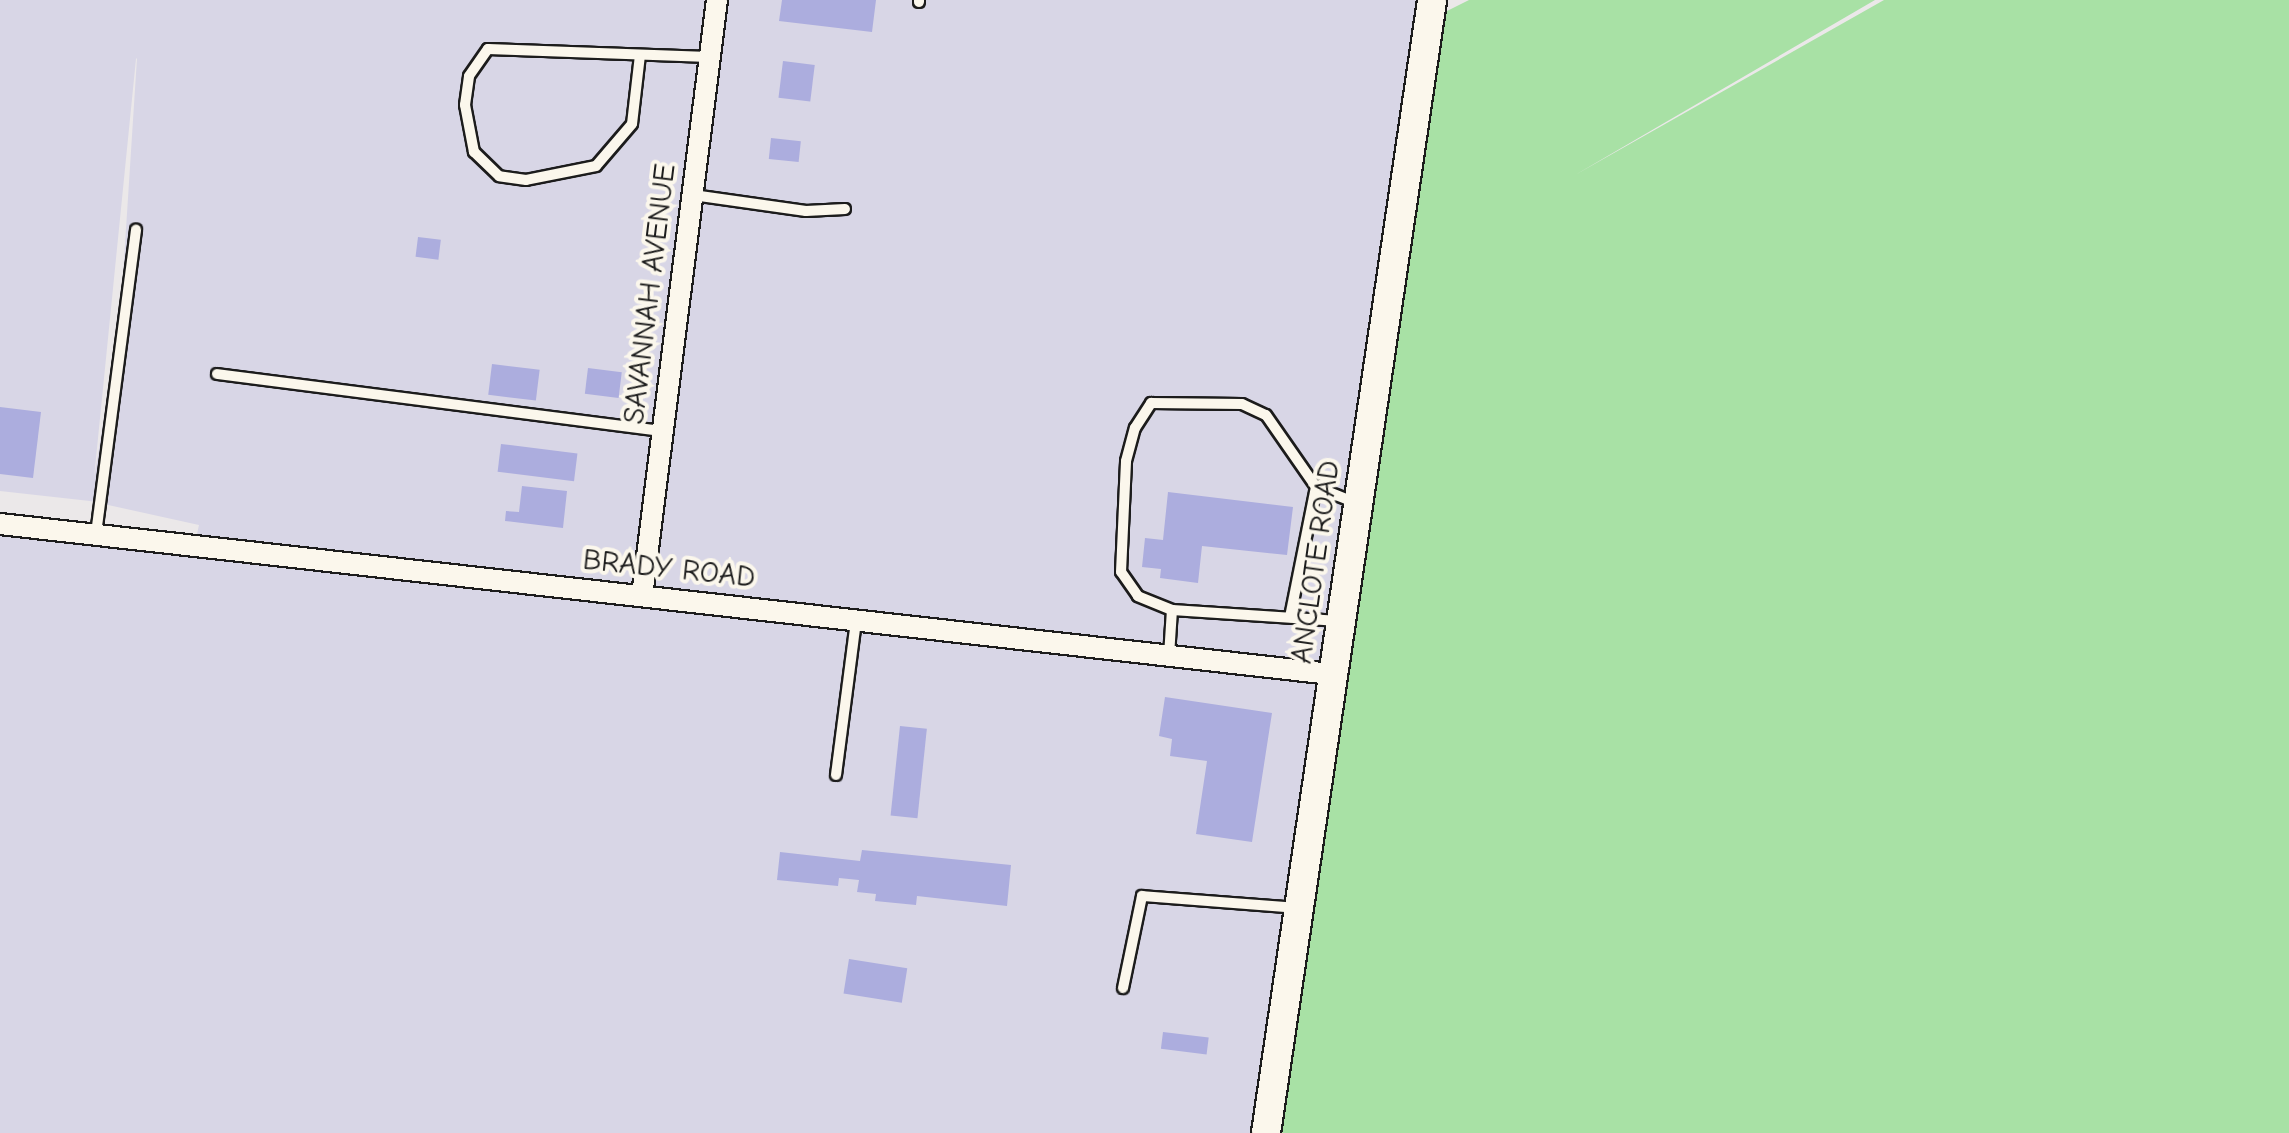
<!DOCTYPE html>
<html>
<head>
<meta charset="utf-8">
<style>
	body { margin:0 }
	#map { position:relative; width:2289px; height:1133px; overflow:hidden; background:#ebe8e9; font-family:"Comic Neue",sans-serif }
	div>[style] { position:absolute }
	.built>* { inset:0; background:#d8d6e6 }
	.green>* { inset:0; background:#a8e1a5 }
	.building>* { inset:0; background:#acadde; transform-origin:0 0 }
	.roads { filter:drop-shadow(2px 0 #1c1c1c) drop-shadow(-2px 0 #1c1c1c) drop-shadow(0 2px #1c1c1c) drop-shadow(0 -2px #1c1c1c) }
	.lane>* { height:10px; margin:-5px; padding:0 5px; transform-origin:5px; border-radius:5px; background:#fbf7ec }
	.street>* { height:20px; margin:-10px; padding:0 10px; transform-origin:10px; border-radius:10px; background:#fbf7ec }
	.secondary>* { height:28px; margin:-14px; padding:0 14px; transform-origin:14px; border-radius:14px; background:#fbf7ec }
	span { translate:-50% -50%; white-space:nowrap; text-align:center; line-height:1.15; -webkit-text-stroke:8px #fbf7ec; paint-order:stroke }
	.street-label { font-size:30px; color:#1c1c1c }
</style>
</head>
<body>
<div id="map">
	<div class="built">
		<i style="clip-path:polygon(evenodd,0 0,706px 0,633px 583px,197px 534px,199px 525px,90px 501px,0 491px,0 0,137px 58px,120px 322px,94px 478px,136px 59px,137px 58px)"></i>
		<i style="clip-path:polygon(728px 0,1421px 0,1323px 661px,654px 586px)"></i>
		<i style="clip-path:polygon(0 536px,1320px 685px,1255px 1133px,0 1133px)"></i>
	</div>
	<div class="green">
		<i style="clip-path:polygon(1469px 0,1875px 0,1575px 175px,1884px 0,2289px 0,2289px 1133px,1276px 1133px,1441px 14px)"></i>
	</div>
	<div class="building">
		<i style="clip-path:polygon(782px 0,876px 0,872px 32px,779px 21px)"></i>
		<i style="left:783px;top:61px;width:32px;height:37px;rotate:7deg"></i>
		<i style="left:771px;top:138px;width:30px;height:21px;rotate:6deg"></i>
		<i style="left:418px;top:237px;width:23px;height:20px;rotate:7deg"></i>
		<i style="left:492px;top:364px;width:48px;height:31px;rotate:7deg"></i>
		<i style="left:588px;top:368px;width:34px;height:26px;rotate:7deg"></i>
		<i style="clip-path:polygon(0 407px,41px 412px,33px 478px,0 474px)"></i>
		<i style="left:501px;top:444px;width:77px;height:28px;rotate:7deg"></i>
		<i style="clip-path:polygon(522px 486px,567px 491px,563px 528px,505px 521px,506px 511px,519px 512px)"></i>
		<i style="clip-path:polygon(1168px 492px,1293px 507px,1287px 555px,1202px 546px,1198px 583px,1160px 578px,1161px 569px,1142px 567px,1145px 538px,1163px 540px)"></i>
		<i style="clip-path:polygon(1165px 697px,1272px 713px,1252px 842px,1196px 834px,1207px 761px,1170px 756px,1172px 739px,1159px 736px)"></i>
		<i style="left:900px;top:726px;width:27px;height:90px;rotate:6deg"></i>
		<i style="clip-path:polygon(862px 850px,1011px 865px,1007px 906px,917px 896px,916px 905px,875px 901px,876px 894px,857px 892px,859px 880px,839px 878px,838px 886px,777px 880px,780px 852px,860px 861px)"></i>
		<i style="left:849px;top:959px;width:59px;height:35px;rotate:9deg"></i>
		<i style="left:1163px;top:1032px;width:46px;height:17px;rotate:7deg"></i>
	</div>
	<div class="roads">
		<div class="lane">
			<i style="left:919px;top:2px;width:2px;rotate:-90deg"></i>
			<i style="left:640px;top:55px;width:69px;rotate:96.6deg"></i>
			<i style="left:632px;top:124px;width:55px;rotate:130.6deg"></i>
			<i style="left:596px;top:166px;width:71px;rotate:168.7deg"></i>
			<i style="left:526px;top:180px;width:27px;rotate:-172deg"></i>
			<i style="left:499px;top:176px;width:35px;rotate:-136deg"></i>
			<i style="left:474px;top:152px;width:48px;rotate:-100.8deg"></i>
			<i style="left:465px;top:105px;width:29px;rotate:-82deg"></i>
			<i style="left:469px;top:76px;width:33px;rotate:-55deg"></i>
			<i style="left:488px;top:49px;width:221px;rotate:2.1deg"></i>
			<i style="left:693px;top:195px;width:114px;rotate:8.1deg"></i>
			<i style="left:806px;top:211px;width:39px;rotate:-3deg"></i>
			<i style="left:217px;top:374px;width:449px;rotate:7.3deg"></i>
			<i style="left:96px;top:534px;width:307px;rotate:-82.5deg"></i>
			<i style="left:1290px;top:617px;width:133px;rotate:-78.7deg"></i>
			<i style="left:1339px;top:621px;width:167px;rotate:-176.2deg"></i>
			<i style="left:1172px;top:610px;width:37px;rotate:-158deg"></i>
			<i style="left:1138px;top:596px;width:29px;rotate:-125deg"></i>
			<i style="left:1121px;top:572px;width:111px;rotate:-87.4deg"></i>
			<i style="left:1126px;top:461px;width:34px;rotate:-75deg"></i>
			<i style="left:1135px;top:428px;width:30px;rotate:-57deg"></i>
			<i style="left:1151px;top:403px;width:91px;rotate:0.6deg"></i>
			<i style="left:1242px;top:404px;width:26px;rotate:25deg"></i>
			<i style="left:1266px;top:415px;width:88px;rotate:55.2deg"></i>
			<i style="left:1316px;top:487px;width:43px;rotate:21.8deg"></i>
			<i style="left:1169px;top:656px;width:46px;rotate:-86.3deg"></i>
			<i style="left:836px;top:775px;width:155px;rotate:-82.6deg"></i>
			<i style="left:1123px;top:988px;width:94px;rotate:-78.3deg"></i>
			<i style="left:1142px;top:896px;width:155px;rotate:4.4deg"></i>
		</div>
		<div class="street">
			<i style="left:0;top:524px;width:1340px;rotate:6.43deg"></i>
			<i style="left:642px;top:596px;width:601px;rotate:-82.83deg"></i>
		</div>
		<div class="secondary">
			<i style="left:1266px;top:1133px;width:1145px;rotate:-81.66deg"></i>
		</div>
	</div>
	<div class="street-label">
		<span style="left:650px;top:294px;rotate:-83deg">SAVANNAH AVENUE</span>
		<span style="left:1316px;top:562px;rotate:-82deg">ANCLOTE ROAD</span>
		<span style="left:669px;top:569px;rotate:6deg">BRADY ROAD</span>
	</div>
</div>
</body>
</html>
